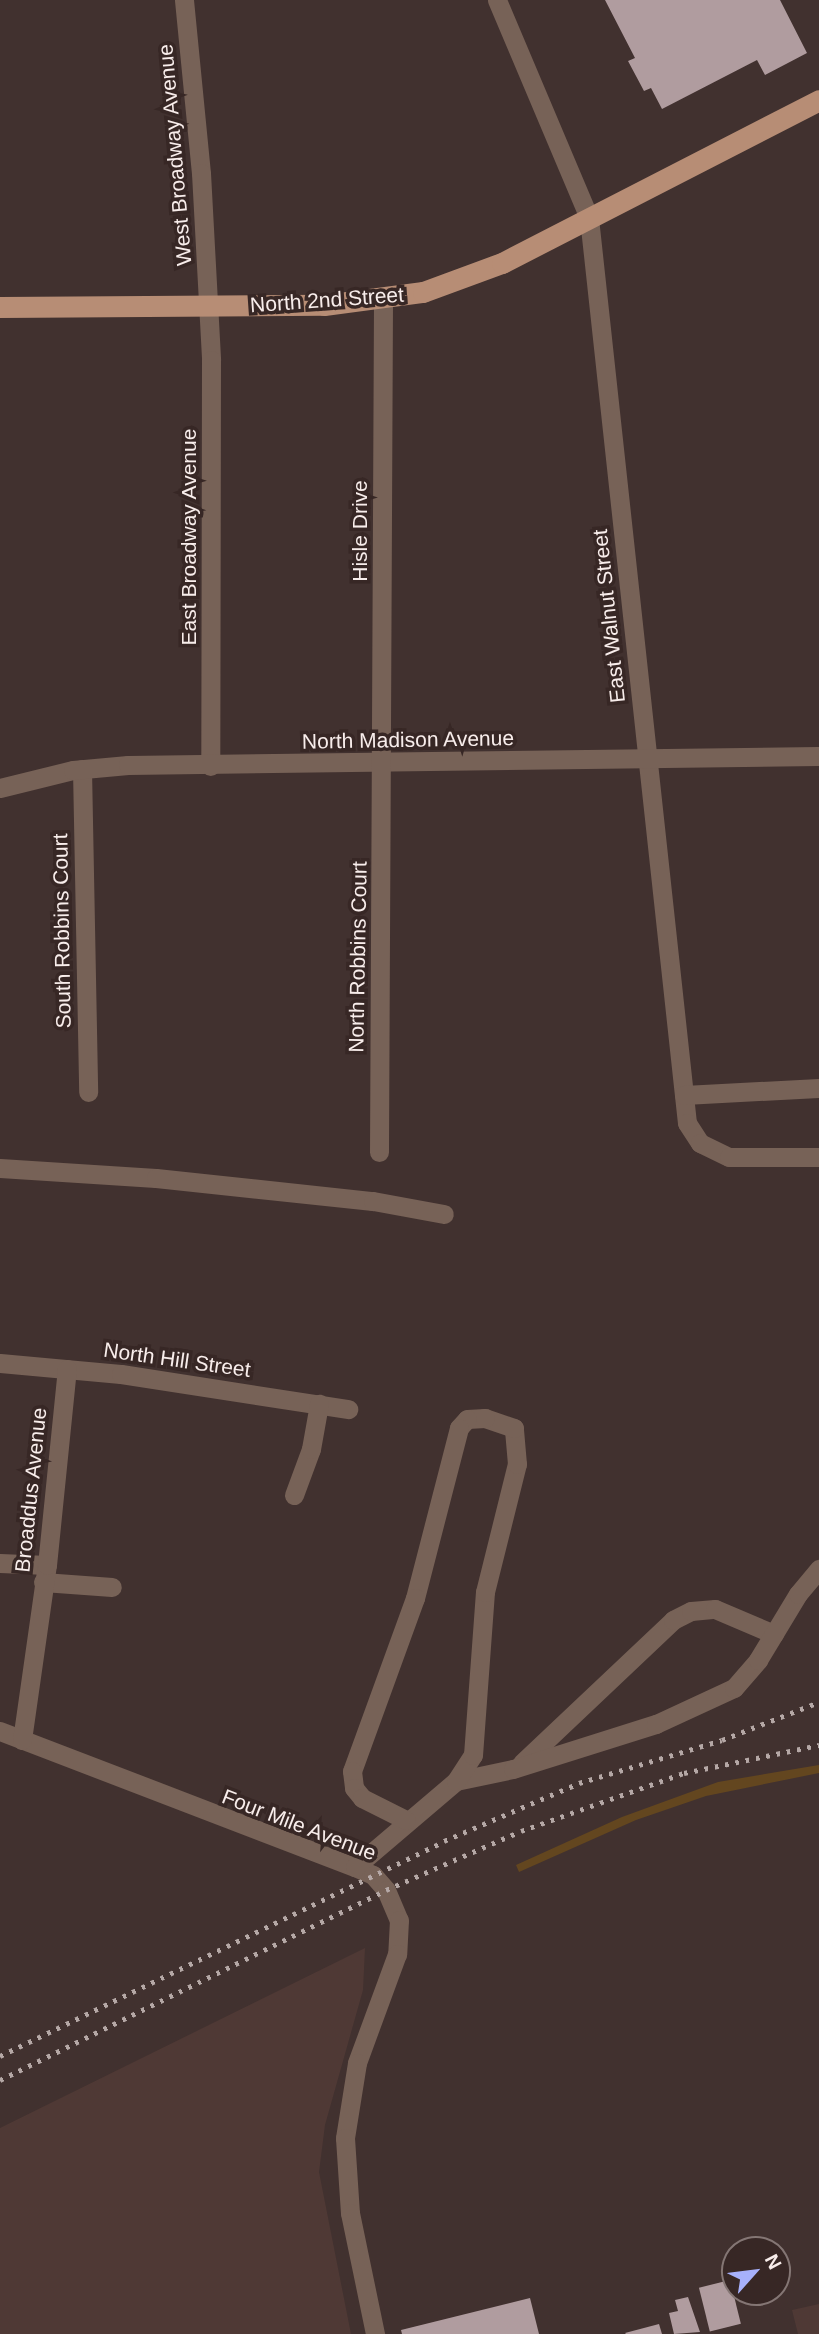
<!DOCTYPE html>
<html>
<head>
<meta charset="utf-8">
<style>
	body { margin:0 }
	#map { position:relative; width:819px; height:2334px; overflow:hidden; background:#41312f; font-family:Arial,sans-serif }
	div>[style] { position:absolute }
	.built>* { inset:0; background:#4f3935 }
	.green>* { inset:0; background:#63461f }
	.building>* { inset:0; background:#b09c9f; transform-origin:0 0 }
	.minor>* { height:19px; margin:-9.5px; padding:0 9.5px; transform-origin:9.5px; border-radius:9.5px; background:#776257 }
	.major>* { height:21px; margin:-10.5px; padding:0 10.5px; transform-origin:10.5px; border-radius:10.5px; background:#b78d75 }
	.rail>* { height:5px; margin-top:-2.5px; transform-origin:0; background:repeating-linear-gradient(90deg,#b5a8a6 0 3.5px,transparent 0 10.5px) }
	span { translate:-50% -50%; white-space:nowrap; text-align:center; line-height:1.15; -webkit-text-stroke:7px #372725; paint-order:stroke }
	.street-label { font-size:21px; color:#f8edeb }
	.north { position:absolute; left:721px; top:2236px; width:70px; height:70px; box-sizing:border-box; background:#372725; border:2px solid #847674; border-radius:50%; rotate:62deg; font-size:19px; font-weight:700; line-height:28px; text-align:center; color:#f8edeb }
	.north::after { content:''; display:block; margin:auto; width:24px; height:32px; background:#a7b1fc; clip-path:polygon(50% 0,100% 100%,50% 72%,0 100%) }
</style>
</head>
<body>
<div id="map">
	<div class="built">
		<i style="clip-path:polygon(365px 1948px,363px 1990px,325px 2125px,319px 2172px,351px 2334px,0 2334px,0 2128px)"></i>
		<i style="clip-path:polygon(819px 2304px,819px 2334px,798px 2334px,792px 2310px)"></i>
	</div>
	<div class="green">
		<i style="clip-path:polygon(819px 1765px,819px 1773px,706px 1796px,636px 1820px,519px 1872px,516px 1865px,622px 1817px,718px 1782px)"></i>
	</div>
	<div class="building">
		<i style="clip-path:polygon(605px 0,780px 0,807px 53px,765px 75px,757px 60px,662px 109px,651px 88px,644px 91px,628px 61px,635px 58px)"></i>
		<i style="left:730px;top:2280px;width:45px;height:32px;rotate:76deg"></i>
		<i style="clip-path:polygon(688px 2297px,700px 2332px,674px 2334px,669px 2313px,678px 2311px,675px 2300px)"></i>
		<i style="clip-path:polygon(530px 2298px,539px 2334px,402px 2334px,401px 2330px)"></i>
		<i style="clip-path:polygon(659px 2324px,662px 2334px,626px 2334px,625px 2333px)"></i>
	</div>
	<div class="minor">
		<i style="left:184px;top:0;width:174px;rotate:84.4deg"></i>
		<i style="left:201px;top:173px;width:187px;rotate:86.9deg"></i>
		<i style="left:211px;top:360px;width:406px;rotate:90.1deg"></i>
		<i style="left:497px;top:0;width:237px;rotate:67.1deg"></i>
		<i style="left:589px;top:218px;width:910px;rotate:83.82deg"></i>
		<i style="left:687px;top:1123px;width:24px;rotate:57deg"></i>
		<i style="left:700px;top:1143px;width:32px;rotate:26deg"></i>
		<i style="left:729px;top:1157px;width:90px"></i>
		<i style="left:82px;top:769px;width:323px;rotate:88.9deg"></i>
		<i style="left:0;top:788px;width:75px;rotate:-13.9deg"></i>
		<i style="left:73px;top:770px;width:55px;rotate:-5.2deg"></i>
		<i style="left:128px;top:765px;width:691px;rotate:-0.75deg"></i>
		<i style="left:684px;top:1095px;width:135px;rotate:-3deg"></i>
		<i style="left:379px;top:1152px;width:853px;rotate:-89.73deg"></i>
		<i style="left:0;top:1168px;width:156px;rotate:3.7deg"></i>
		<i style="left:156px;top:1178px;width:218px;rotate:6.1deg"></i>
		<i style="left:373px;top:1201px;width:72px;rotate:10.4deg"></i>
		<i style="left:0;top:1363px;width:121px;rotate:5.2deg"></i>
		<i style="left:121px;top:1374px;width:230px;rotate:8.8deg"></i>
		<i style="left:294px;top:1495px;width:49px;rotate:-69.7deg"></i>
		<i style="left:311px;top:1449px;width:46px;rotate:-79.9deg"></i>
		<i style="left:0;top:1563px;width:47px;rotate:2.4deg"></i>
		<i style="left:43px;top:1582px;width:69px;rotate:4.1deg"></i>
		<i style="left:0;top:1731px;width:380px;rotate:21deg"></i>
		<i style="left:355px;top:1867px;width:20px;rotate:24deg"></i>
		<i style="left:373px;top:1875px;width:20px;rotate:49deg"></i>
		<i style="left:386px;top:1890px;width:33px;rotate:67deg"></i>
		<i style="left:399px;top:1920px;width:34px;rotate:93deg"></i>
		<i style="left:397px;top:1954px;width:116px;rotate:110.2deg"></i>
		<i style="left:357px;top:2063px;width:76px;rotate:99.1deg"></i>
		<i style="left:345px;top:2138px;width:75px;rotate:86.2deg"></i>
		<i style="left:350px;top:2213px;width:124px;rotate:78.3deg"></i>
		<i style="left:22px;top:1740px;width:177px;rotate:-81.9deg"></i>
		<i style="left:47px;top:1565px;width:197px;rotate:-84.2deg"></i>
		<i style="left:522px;top:1763px;width:208px;rotate:-43.4deg"></i>
		<i style="left:673px;top:1620px;width:20px;rotate:-27deg"></i>
		<i style="left:691px;top:1611px;width:24px;rotate:-5deg"></i>
		<i style="left:715px;top:1609px;width:64px;rotate:23deg"></i>
		<i style="left:456px;top:1781px;width:58px;rotate:-11.9deg"></i>
		<i style="left:513px;top:1769px;width:150px;rotate:-17.5deg"></i>
		<i style="left:656px;top:1724px;width:86px;rotate:-24.8deg"></i>
		<i style="left:734px;top:1688px;width:37px;rotate:-49deg"></i>
		<i style="left:758px;top:1660px;width:77px;rotate:-58.8deg"></i>
		<i style="left:798px;top:1594px;width:33px;rotate:-50deg"></i>
		<i style="left:355px;top:1867px;width:133px;rotate:-40.4deg"></i>
		<i style="left:456px;top:1781px;width:31px;rotate:-57deg"></i>
		<i style="left:473px;top:1755px;width:163px;rotate:-85.8deg"></i>
		<i style="left:485px;top:1592px;width:132px;rotate:-76deg"></i>
		<i style="left:517px;top:1464px;width:36px;rotate:-95deg"></i>
		<i style="left:514px;top:1428px;width:31px;rotate:-161deg"></i>
		<i style="left:485px;top:1418px;width:18px;rotate:177deg"></i>
		<i style="left:467px;top:1419px;width:12px;rotate:132deg"></i>
		<i style="left:459px;top:1428px;width:176px;rotate:104.5deg"></i>
		<i style="left:415px;top:1598px;width:184px;rotate:110deg"></i>
		<i style="left:352px;top:1771px;width:17px;rotate:83deg"></i>
		<i style="left:354px;top:1788px;width:13px;rotate:51deg"></i>
		<i style="left:362px;top:1798px;width:49px;rotate:26.6deg"></i>
	</div>
	<div class="major">
		<i style="left:0;top:307px;width:324px;rotate:-0.4deg"></i>
		<i style="left:324px;top:305px;width:100px;rotate:-7.5deg"></i>
		<i style="left:423px;top:292px;width:84px;rotate:-20.2deg"></i>
		<i style="left:502px;top:263px;width:356px;rotate:-27.2deg"></i>
	</div>
	<div class="rail">
		<i style="left:0;top:2056px;width:493px;rotate:-25.8deg"></i>
		<i style="left:444px;top:1841px;width:147px;rotate:-23.2deg"></i>
		<i style="left:579px;top:1783px;width:149px;rotate:-16.7deg"></i>
		<i style="left:722px;top:1740px;width:104px;rotate:-21.4deg"></i>
		<i style="left:0;top:2080px;width:430px;rotate:-26.2deg"></i>
		<i style="left:386px;top:1890px;width:147px;rotate:-23.6deg"></i>
		<i style="left:521px;top:1831px;width:173px;rotate:-19.6deg"></i>
		<i style="left:684px;top:1773px;width:138px;rotate:-11.7deg"></i>
	</div>
	<div class="street-label">
		<span style="left:175px;top:155px;rotate:-95deg">West Broadway Avenue</span>
		<span style="left:327px;top:300px;rotate:-4deg">North 2nd Street</span>
		<span style="left:360px;top:531px;rotate:-90deg">Hisle Drive</span>
		<span style="left:189px;top:537px;rotate:-90deg">East Broadway Avenue</span>
		<span style="left:609px;top:616px;rotate:-96deg">East Walnut Street</span>
		<span style="left:408px;top:740px;rotate:-1deg">North Madison Avenue</span>
		<span style="left:62px;top:931px;rotate:-91deg">South Robbins Court</span>
		<span style="left:358px;top:957px;rotate:-89deg">North Robbins Court</span>
		<span style="left:177px;top:1360px;rotate:8deg">North Hill Street</span>
		<span style="left:31px;top:1490px;rotate:-84deg">Broaddus Avenue</span>
		<span style="left:299px;top:1825px;rotate:21deg">Four Mile Avenue</span>
	</div>
	<div class="north">N</div>
</div>
</body>
</html>
